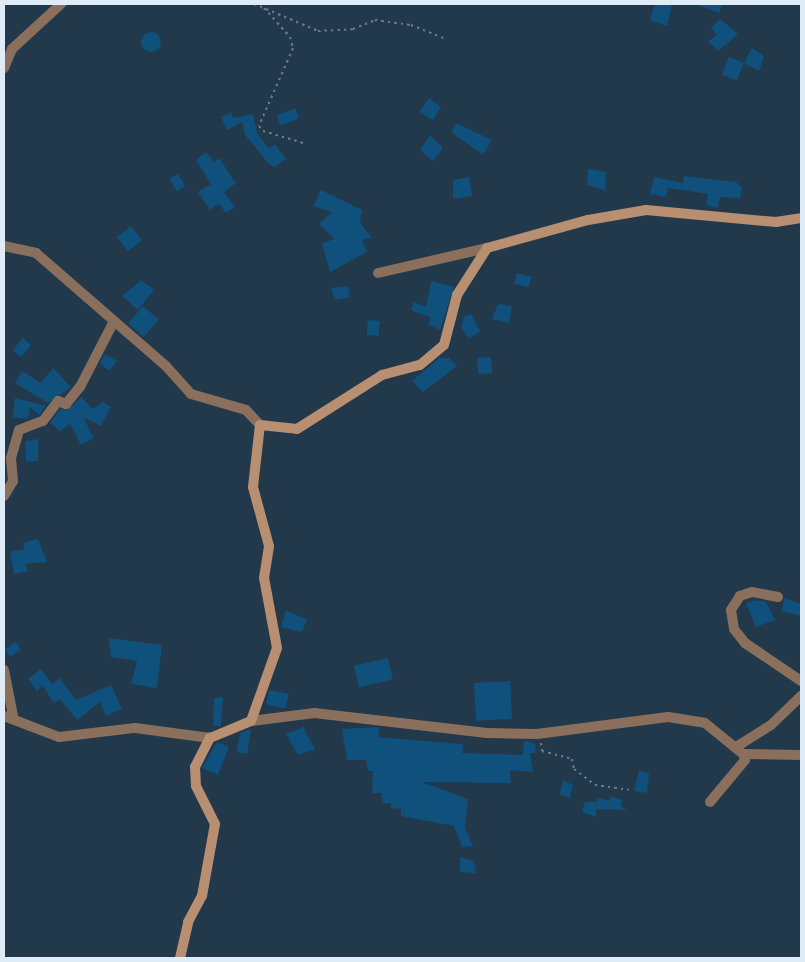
<!DOCTYPE html>
<html>
<head>
<meta charset="utf-8">
<style>
	body { margin:0 }
	#map { position:relative; width:805px; height:962px; overflow:hidden; background:#22384b; font-family:"Open Sans",sans-serif }
	div>[style] { position:absolute }
	.building>* { inset:0; background:#0f507d; transform-origin:0 0 }
	.round { border-radius:50% }
	.path>* { height:2px; margin-top:-1px; transform-origin:0; background:repeating-linear-gradient(90deg,#687b8b 0 2.5px,transparent 0 6.5px) }
	.street>* { height:10px; margin:-5px; padding:0 5px; transform-origin:5px; border-radius:5px; background:#896f5c }
	.secondary>* { height:10px; margin:-5px; padding:0 5px; transform-origin:5px; border-radius:5px; background:#b88f71 }
	span { translate:-50% -50%; white-space:nowrap; text-align:center; line-height:1.15; -webkit-text-stroke:4px #182e40; paint-order:stroke }
	.frame { position:absolute; inset:0; border:5px solid #dfecf8; pointer-events:none }
</style>
</head>
<body>
<div id="map">
	<div class="building">
		<i style="clip-path:polygon(655px 4px,672px 4px,667px 26px,650px 20px)"></i>
		<i style="clip-path:polygon(695px 4px,722px 4px,719px 13px)"></i>
		<i style="clip-path:polygon(720px 19px,738px 34px,718px 51px,708px 41px,717px 35px,711px 28px)"></i>
		<i class="round" style="left:141px;top:32px;width:20px;height:20px"></i>
		<i style="clip-path:polygon(752px 48px,764px 56px,759px 71px,744px 63px)"></i>
		<i style="left:729px;top:57px;width:16px;height:19px;rotate:22deg"></i>
		<i style="clip-path:polygon(429px 98px,441px 107px,433px 120px,419px 112px)"></i>
		<i style="left:295px;top:108px;width:11px;height:20px;rotate:68deg"></i>
		<i style="clip-path:polygon(231px 112px,233px 118px,253px 114px,257px 133px,269px 148px,275px 144px,286px 159px,275px 167px,269px 164px,245px 135px,242px 122px,227px 130px,221px 117px)"></i>
		<i style="clip-path:polygon(456px 123px,492px 140px,483px 155px,451px 132px)"></i>
		<i style="clip-path:polygon(430px 135px,443px 148px,433px 161px,420px 150px)"></i>
		<i style="clip-path:polygon(206px 152px,214px 162px,219px 158px,236px 183px,224px 192px,235px 207px,226px 213px,219px 204px,210px 210px,198px 192px,211px 184px,196px 160px)"></i>
		<i style="clip-path:polygon(588px 169px,606px 172px,605px 190px,587px 185px)"></i>
		<i style="left:178px;top:174px;width:14px;height:10px;rotate:60deg"></i>
		<i style="clip-path:polygon(684px 176px,736px 182px,742px 187px,740px 198px,720px 197px,717px 208px,706px 205px,708px 194px,668px 188px,666px 197px,650px 194px,654px 177px,683px 183px)"></i>
		<i style="clip-path:polygon(469px 177px,472px 196px,453px 199px,453px 180px)"></i>
		<i style="clip-path:polygon(321px 190px,362px 210px,360px 223px,372px 238px,362px 240px,367px 252px,330px 272px,322px 243px,335px 239px,319px 224px,332px 212px,313px 206px)"></i>
		<i style="left:131px;top:226px;width:18px;height:18px;rotate:52deg"></i>
		<i style="clip-path:polygon(517px 273px,532px 277px,528px 287px,514px 284px)"></i>
		<i style="clip-path:polygon(141px 280px,154px 290px,138px 310px,122px 296px)"></i>
		<i style="clip-path:polygon(431px 281px,454px 287px,440px 330px,428px 324px,431px 318px,411px 310px,414px 302px,426px 307px)"></i>
		<i style="clip-path:polygon(348px 286px,350px 297px,335px 300px,331px 288px)"></i>
		<i style="clip-path:polygon(498px 304px,512px 306px,509px 323px,492px 319px)"></i>
		<i style="left:143px;top:306px;width:21px;height:23px;rotate:41deg"></i>
		<i style="clip-path:polygon(471px 314px,480px 331px,469px 339px,461px 327px,464px 317px)"></i>
		<i style="left:368px;top:320px;width:12px;height:15px;rotate:5deg"></i>
		<i style="left:23px;top:338px;width:11px;height:16px;rotate:41deg"></i>
		<i style="clip-path:polygon(105px 354px,117px 361px,109px 371px,100px 363px)"></i>
		<i style="left:491px;top:357px;width:16px;height:14px;rotate:86deg"></i>
		<i style="clip-path:polygon(439px 358px,449px 358px,457px 366px,423px 392px,412px 381px)"></i>
		<i style="clip-path:polygon(53px 368px,71px 387px,48px 403px,15px 383px,22px 371px,41px 383px)"></i>
		<i style="clip-path:polygon(81px 397px,93px 409px,103px 402px,111px 407px,101px 426px,83px 417px,94px 438px,81px 445px,70px 424px,60px 431px,50px 423px,60px 409px,68px 410px)"></i>
		<i style="clip-path:polygon(15px 398px,31px 402px,46px 406px,39px 415px,30px 407px,28px 419px,13px 417px)"></i>
		<i style="clip-path:polygon(38px 439px,38px 461px,26px 462px,25px 441px)"></i>
		<i style="clip-path:polygon(38px 539px,47px 562px,25px 564px,28px 571px,14px 574px,10px 552px,25px 549px,23px 543px)"></i>
		<i style="clip-path:polygon(785px 598px,801px 604px,801px 616px,781px 611px)"></i>
		<i style="clip-path:polygon(757px 600px,766px 602px,775px 620px,756px 627px,746px 603px)"></i>
		<i style="clip-path:polygon(286px 610px,307px 620px,302px 632px,281px 627px)"></i>
		<i style="clip-path:polygon(109px 638px,162px 645px,157px 688px,131px 684px,137px 661px,111px 657px)"></i>
		<i style="left:16px;top:642px;width:9px;height:13px;rotate:58deg"></i>
		<i style="left:388px;top:658px;width:22px;height:35px;rotate:77deg"></i>
		<i style="clip-path:polygon(41px 669px,52px 684px,60px 678px,76px 700px,111px 685px,122px 709px,106px 716px,100px 702px,77px 720px,60px 699px,54px 703px,43px 686px,37px 691px,28px 679px)"></i>
		<i style="left:510px;top:681px;width:38px;height:36px;rotate:87deg"></i>
		<i style="left:269px;top:690px;width:20px;height:15px;rotate:11deg"></i>
		<i style="clip-path:polygon(223px 697px,221px 726px,213px 726px,214px 698px)"></i>
		<i style="clip-path:polygon(303px 727px,315px 749px,298px 755px,286px 734px)"></i>
		<i style="clip-path:polygon(379px 727px,378px 737px,463px 744px,462px 753px,523px 755px,524px 741px,528px 741px,536px 744px,535px 753px,530px 753px,533px 772px,510px 770px,511px 783px,422px 782px,468px 799px,465px 828px,473px 846px,462px 847px,454px 826px,401px 816px,401px 809px,391px 808px,391px 803px,383px 804px,381px 793px,372px 793px,373px 771px,368px 771px,366px 760px,347px 760px,342px 729px)"></i>
		<i style="clip-path:polygon(251px 729px,247px 754px,237px 752px,240px 733px)"></i>
		<i style="clip-path:polygon(217px 742px,229px 747px,218px 775px,202px 768px)"></i>
		<i style="clip-path:polygon(639px 771px,649px 773px,647px 793px,634px 791px)"></i>
		<i style="clip-path:polygon(563px 780px,573px 785px,570px 798px,560px 794px)"></i>
		<i style="clip-path:polygon(610px 796px,622px 800px,621px 806px,627px 810px,596px 809px,597px 797px,609px 801px)"></i>
		<i style="clip-path:polygon(585px 802px,596px 802px,596px 817px,582px 812px)"></i>
		<i style="clip-path:polygon(460px 857px,474px 861px,476px 873px,460px 872px)"></i>
	</div>
	<div class="path">
		<i style="left:254px;top:4px;width:11px;rotate:22deg"></i>
		<i style="left:264px;top:8px;width:39px;rotate:48deg"></i>
		<i style="left:290px;top:37px;width:11px;rotate:75deg"></i>
		<i style="left:293px;top:48px;width:85px;rotate:113.6deg"></i>
		<i style="left:259px;top:126px;width:6px;rotate:51deg"></i>
		<i style="left:263px;top:131px;width:42px;rotate:16.7deg"></i>
		<i style="left:266px;top:9px;width:56px;rotate:22.9deg"></i>
		<i style="left:318px;top:31px;width:35px;rotate:-3deg"></i>
		<i style="left:353px;top:29px;width:24px;rotate:-22deg"></i>
		<i style="left:375px;top:20px;width:36px;rotate:8deg"></i>
		<i style="left:411px;top:25px;width:35px;rotate:22deg"></i>
		<i style="left:541px;top:743px;width:8px;rotate:83deg"></i>
		<i style="left:542px;top:751px;width:31px;rotate:15deg"></i>
		<i style="left:572px;top:759px;width:10px;rotate:79deg"></i>
		<i style="left:574px;top:769px;width:26px;rotate:37deg"></i>
		<i style="left:595px;top:785px;width:34px;rotate:8deg"></i>
	</div>
	<div class="street">
		<i style="left:4px;top:68px;width:21px;rotate:-67deg"></i>
		<i style="left:12px;top:49px;width:67px;rotate:-42.6deg"></i>
		<i style="left:4px;top:246px;width:33px;rotate:12deg"></i>
		<i style="left:36px;top:253px;width:171px;rotate:41deg"></i>
		<i style="left:165px;top:365px;width:39px;rotate:48deg"></i>
		<i style="left:191px;top:394px;width:57px;rotate:16.2deg"></i>
		<i style="left:246px;top:410px;width:21px;rotate:47deg"></i>
		<i style="left:378px;top:273px;width:112px;rotate:-12.9deg"></i>
		<i style="left:4px;top:496px;width:17px;rotate:-59deg"></i>
		<i style="left:13px;top:481px;width:23px;rotate:-95deg"></i>
		<i style="left:11px;top:458px;width:29px;rotate:-74deg"></i>
		<i style="left:19px;top:430px;width:26px;rotate:-21deg"></i>
		<i style="left:43px;top:421px;width:25px;rotate:-53deg"></i>
		<i style="left:58px;top:401px;width:9px;rotate:21deg"></i>
		<i style="left:66px;top:404px;width:22px;rotate:-51deg"></i>
		<i style="left:80px;top:387px;width:72px;rotate:-62.7deg"></i>
		<i style="left:778px;top:597px;width:26px;rotate:-169deg"></i>
		<i style="left:752px;top:592px;width:13px;rotate:162deg"></i>
		<i style="left:740px;top:596px;width:17px;rotate:123deg"></i>
		<i style="left:731px;top:610px;width:19px;rotate:81deg"></i>
		<i style="left:734px;top:629px;width:18px;rotate:52deg"></i>
		<i style="left:745px;top:643px;width:68px;rotate:34.2deg"></i>
		<i style="left:4px;top:670px;width:47px;rotate:78.9deg"></i>
		<i style="left:4px;top:716px;width:59px;rotate:20.9deg"></i>
		<i style="left:59px;top:737px;width:77px;rotate:-6.8deg"></i>
		<i style="left:135px;top:728px;width:76px;rotate:7.6deg"></i>
		<i style="left:251px;top:721px;width:64px;rotate:-7.2deg"></i>
		<i style="left:314px;top:713px;width:174px;rotate:6.6deg"></i>
		<i style="left:487px;top:733px;width:50px;rotate:1.1deg"></i>
		<i style="left:537px;top:734px;width:132px;rotate:-7.4deg"></i>
		<i style="left:668px;top:717px;width:37px;rotate:9deg"></i>
		<i style="left:705px;top:723px;width:49px;rotate:39.2deg"></i>
		<i style="left:743px;top:754px;width:58px;rotate:1deg"></i>
		<i style="left:736px;top:747px;width:41px;rotate:-32.2deg"></i>
		<i style="left:771px;top:725px;width:42px;rotate:-44deg"></i>
		<i style="left:710px;top:802px;width:55px;rotate:-50.2deg"></i>
		<i style="left:745px;top:760px;width:6px;rotate:-108deg"></i>
	</div>
	<div class="secondary">
		<i style="left:180px;top:958px;width:37px;rotate:-77deg"></i>
		<i style="left:188px;top:922px;width:30px;rotate:-62deg"></i>
		<i style="left:202px;top:896px;width:73px;rotate:-79.8deg"></i>
		<i style="left:215px;top:824px;width:42px;rotate:-116.6deg"></i>
		<i style="left:196px;top:786px;width:19px;rotate:-93deg"></i>
		<i style="left:195px;top:767px;width:33px;rotate:-63deg"></i>
		<i style="left:210px;top:738px;width:44px;rotate:-22.5deg"></i>
		<i style="left:251px;top:721px;width:77px;rotate:-70.4deg"></i>
		<i style="left:277px;top:648px;width:71px;rotate:-100.5deg"></i>
		<i style="left:264px;top:578px;width:32px;rotate:-81deg"></i>
		<i style="left:269px;top:546px;width:61px;rotate:-105.2deg"></i>
		<i style="left:253px;top:487px;width:62px;rotate:-83.6deg"></i>
		<i style="left:260px;top:425px;width:37px;rotate:6deg"></i>
		<i style="left:297px;top:429px;width:101px;rotate:-32.4deg"></i>
		<i style="left:382px;top:375px;width:39px;rotate:-15deg"></i>
		<i style="left:420px;top:365px;width:31px;rotate:-40deg"></i>
		<i style="left:444px;top:345px;width:52px;rotate:-75.4deg"></i>
		<i style="left:457px;top:295px;width:56px;rotate:-57.4deg"></i>
		<i style="left:487px;top:248px;width:105px;rotate:-15.5deg"></i>
		<i style="left:588px;top:220px;width:59px;rotate:-9.8deg"></i>
		<i style="left:646px;top:210px;width:131px;rotate:5.3deg"></i>
		<i style="left:776px;top:222px;width:25px;rotate:-9deg"></i>
	</div>
	<div class="frame"></div>
</div>
</body>
</html>
